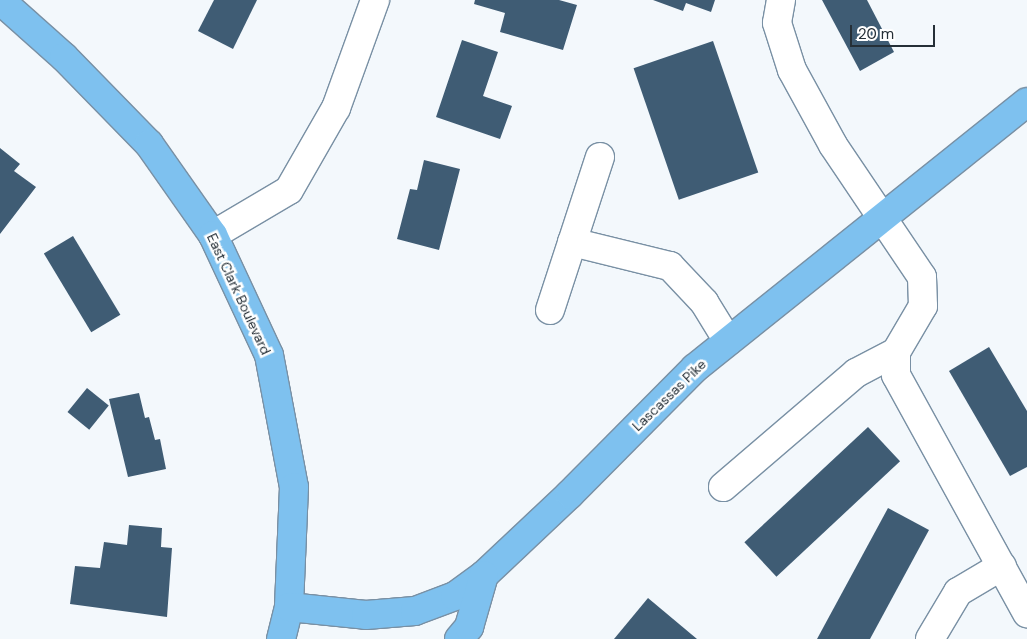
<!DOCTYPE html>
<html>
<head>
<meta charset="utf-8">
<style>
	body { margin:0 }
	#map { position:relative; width:1027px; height:639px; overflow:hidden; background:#f3f8fc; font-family:"DM Sans",sans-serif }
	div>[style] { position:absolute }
	.building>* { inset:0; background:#3f5c74; transform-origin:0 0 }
	.roads { filter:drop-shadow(1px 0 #7990a4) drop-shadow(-1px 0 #7990a4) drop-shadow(0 1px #7990a4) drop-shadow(0 -1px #7990a4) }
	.minor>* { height:28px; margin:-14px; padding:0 14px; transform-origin:14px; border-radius:14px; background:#fff }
	.major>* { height:28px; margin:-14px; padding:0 14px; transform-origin:14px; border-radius:14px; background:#7ec1ef }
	span { translate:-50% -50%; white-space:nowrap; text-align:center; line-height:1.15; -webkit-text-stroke:5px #fff; paint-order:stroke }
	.street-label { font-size:14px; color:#252f37 }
	.scale { position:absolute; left:850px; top:25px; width:85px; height:22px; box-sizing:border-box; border:2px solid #252f37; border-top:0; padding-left:6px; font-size:15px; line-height:18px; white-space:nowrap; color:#252f37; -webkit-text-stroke:4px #fff; paint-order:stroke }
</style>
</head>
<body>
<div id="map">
	<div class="building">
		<i style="clip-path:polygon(214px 0,257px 0,233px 49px,198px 31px)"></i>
		<i style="clip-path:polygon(475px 0,559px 0,577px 5px,563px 50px,500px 32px,505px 13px,474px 4px)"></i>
		<i style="clip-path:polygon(653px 0,715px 0,711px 12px,686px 3px,683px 11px)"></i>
		<i style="clip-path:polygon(822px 0,867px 0,894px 52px,860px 71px)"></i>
		<i style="clip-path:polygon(462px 40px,498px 52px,483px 96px,512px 106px,500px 139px,436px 117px)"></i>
		<i style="left:713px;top:41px;width:139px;height:84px;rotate:71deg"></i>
		<i style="clip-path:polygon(0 148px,20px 164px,14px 171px,36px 187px,0 234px)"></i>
		<i style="clip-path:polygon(424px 160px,460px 169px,439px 250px,397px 239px,410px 189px,417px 190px)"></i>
		<i style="left:73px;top:236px;width:92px;height:34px;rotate:59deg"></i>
		<i style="clip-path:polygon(989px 347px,1027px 411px,1027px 467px,1010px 476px,949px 371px)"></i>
		<i style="left:87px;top:388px;width:28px;height:31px;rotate:39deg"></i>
		<i style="clip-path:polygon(139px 393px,145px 418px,149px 417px,155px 440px,160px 439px,166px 469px,128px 477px,109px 399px)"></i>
		<i style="left:868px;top:427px;width:47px;height:169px;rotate:47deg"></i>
		<i style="clip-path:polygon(888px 508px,929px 530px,870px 639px,817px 639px)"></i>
		<i style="clip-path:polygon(129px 525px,162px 528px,161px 547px,172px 548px,167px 617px,70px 604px,75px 566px,100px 568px,104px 542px,127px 545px)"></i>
		<i style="clip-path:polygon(648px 598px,697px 639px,614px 639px)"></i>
	</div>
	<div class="roads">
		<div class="minor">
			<i style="left:781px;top:0;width:23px;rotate:100deg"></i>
			<i style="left:777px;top:23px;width:49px;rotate:72.3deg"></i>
			<i style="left:792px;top:70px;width:85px;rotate:61.3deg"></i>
			<i style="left:833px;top:145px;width:159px;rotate:56deg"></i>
			<i style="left:922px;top:277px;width:29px;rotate:88deg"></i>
			<i style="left:923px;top:306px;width:53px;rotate:120.4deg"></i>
			<i style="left:896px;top:352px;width:23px;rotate:90deg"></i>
			<i style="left:896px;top:375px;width:272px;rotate:61.2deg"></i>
			<i style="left:213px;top:235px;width:88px;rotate:-30.6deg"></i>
			<i style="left:289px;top:190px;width:95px;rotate:-60.2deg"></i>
			<i style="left:336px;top:108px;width:115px;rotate:-70.1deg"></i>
			<i style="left:572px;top:242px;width:101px;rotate:13.8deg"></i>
			<i style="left:670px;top:266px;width:50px;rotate:46.6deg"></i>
			<i style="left:704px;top:302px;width:46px;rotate:58.4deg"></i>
			<i style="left:550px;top:310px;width:161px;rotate:-71.9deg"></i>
			<i style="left:723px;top:487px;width:175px;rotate:-40.6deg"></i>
			<i style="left:856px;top:373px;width:45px;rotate:-27.7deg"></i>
			<i style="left:930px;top:639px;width:55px;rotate:-59.2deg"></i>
			<i style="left:958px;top:592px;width:51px;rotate:-30.6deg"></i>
		</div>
		<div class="major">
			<i style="left:0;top:0;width:86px;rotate:41.7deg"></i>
			<i style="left:64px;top:57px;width:122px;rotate:45.7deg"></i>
			<i style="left:149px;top:144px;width:111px;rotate:54.9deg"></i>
			<i style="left:213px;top:235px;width:132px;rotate:65deg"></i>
			<i style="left:269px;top:355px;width:134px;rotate:79.3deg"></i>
			<i style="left:294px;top:487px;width:120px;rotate:92.4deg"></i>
			<i style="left:289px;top:607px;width:33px;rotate:104deg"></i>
			<i style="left:289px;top:607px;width:77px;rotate:5.9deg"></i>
			<i style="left:366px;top:615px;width:49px;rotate:-4.7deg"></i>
			<i style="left:415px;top:611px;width:43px;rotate:-20.6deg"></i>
			<i style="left:455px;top:596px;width:36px;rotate:-36deg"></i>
			<i style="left:484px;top:575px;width:118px;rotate:-43.3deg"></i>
			<i style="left:570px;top:494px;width:177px;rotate:-45.2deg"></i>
			<i style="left:695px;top:368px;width:425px;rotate:-38.7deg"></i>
			<i style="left:459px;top:639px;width:16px;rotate:-50deg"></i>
			<i style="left:469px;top:627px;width:54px;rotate:-73.9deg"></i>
		</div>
	</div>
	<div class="street-label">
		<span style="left:239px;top:294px;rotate:65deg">East Clark Boulevard</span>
		<span style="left:669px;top:395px;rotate:-44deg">Lascassas Pike</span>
	</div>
	<div class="scale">20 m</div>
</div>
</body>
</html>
